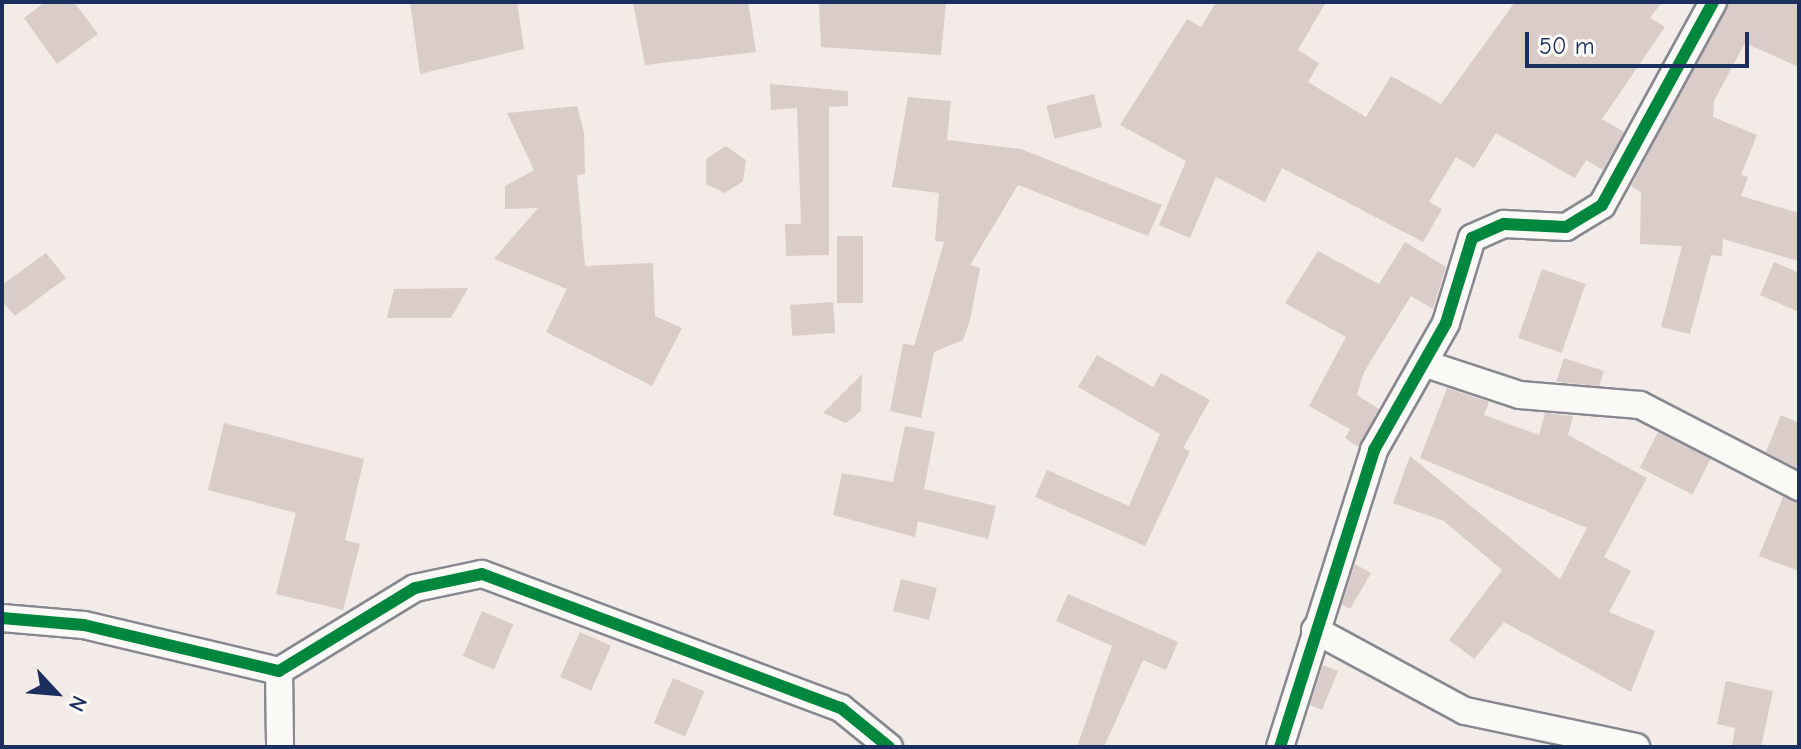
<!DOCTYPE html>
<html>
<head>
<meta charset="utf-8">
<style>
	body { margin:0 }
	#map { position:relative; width:1801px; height:749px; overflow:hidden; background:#f2ebe8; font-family:"Comic Neue",sans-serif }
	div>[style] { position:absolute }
	.building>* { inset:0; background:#daccc8; transform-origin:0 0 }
	.roads { filter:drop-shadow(2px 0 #888990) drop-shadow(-2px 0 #888990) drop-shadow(0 2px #888990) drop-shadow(0 -2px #888990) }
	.minor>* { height:26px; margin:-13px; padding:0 13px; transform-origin:13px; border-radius:13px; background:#faf9f6 }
	.cycleway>* { height:12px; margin:-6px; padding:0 6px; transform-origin:6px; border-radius:6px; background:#00873e }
	span { translate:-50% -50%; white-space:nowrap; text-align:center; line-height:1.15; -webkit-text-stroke:7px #fdfcf7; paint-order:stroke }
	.frame { position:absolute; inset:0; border:4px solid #1b2f5e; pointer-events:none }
	.north { position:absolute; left:16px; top:653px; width:80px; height:80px; -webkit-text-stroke:6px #fdfcf7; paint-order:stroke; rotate:116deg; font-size:22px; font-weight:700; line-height:32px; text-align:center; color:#1b2f5e }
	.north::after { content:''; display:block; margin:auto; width:28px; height:36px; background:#1b2f5e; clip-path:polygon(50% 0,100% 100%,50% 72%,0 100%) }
	.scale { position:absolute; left:1525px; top:32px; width:224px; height:36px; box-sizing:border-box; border:4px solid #1b2f5e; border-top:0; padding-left:10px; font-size:24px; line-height:28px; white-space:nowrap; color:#1b2f5e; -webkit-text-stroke:6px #fdfcf7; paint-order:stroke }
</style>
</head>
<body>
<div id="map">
	<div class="building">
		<i style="clip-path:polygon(45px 2px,74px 2px,98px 34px,57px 64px,24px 18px)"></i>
		<i style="clip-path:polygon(410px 2px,517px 2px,524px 49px,420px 74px)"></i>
		<i style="clip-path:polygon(633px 2px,748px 2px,756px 52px,645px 65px)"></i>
		<i style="clip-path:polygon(819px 2px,946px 2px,941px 55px,821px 47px)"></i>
		<i style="clip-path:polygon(1216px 2px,1326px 2px,1298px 50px,1319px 63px,1308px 82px,1366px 117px,1391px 76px,1441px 104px,1515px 2px,1662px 2px,1650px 18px,1665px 27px,1602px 119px,1624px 132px,1603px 170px,1586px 160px,1575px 178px,1496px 133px,1474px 168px,1456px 157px,1429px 202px,1442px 209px,1423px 242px,1282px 168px,1265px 202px,1216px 177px,1190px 238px,1159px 225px,1186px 161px,1120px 125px,1187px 19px,1201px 27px)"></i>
		<i style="clip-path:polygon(1729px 2px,1799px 2px,1799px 67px,1745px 43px,1714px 101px,1713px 117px,1757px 135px,1741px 175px,1748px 177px,1741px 196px,1799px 213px,1799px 261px,1723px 239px,1722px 256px,1711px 255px,1690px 334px,1661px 327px,1682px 246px,1640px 244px,1641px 192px,1631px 186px)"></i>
		<i style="clip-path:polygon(770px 84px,848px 91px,848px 106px,829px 107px,829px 255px,786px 256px,785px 224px,801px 224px,797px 108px,771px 110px)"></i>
		<i style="left:1094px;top:94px;width:34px;height:49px;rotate:76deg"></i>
		<i style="clip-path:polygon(908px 97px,951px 101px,947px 140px,1021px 149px,1162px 205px,1148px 236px,1018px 185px,970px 265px,980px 268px,970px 320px,963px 340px,934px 352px,921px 418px,890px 411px,903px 343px,914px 346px,944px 242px,935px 241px,939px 193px,892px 187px)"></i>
		<i style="clip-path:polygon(577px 106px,584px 133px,585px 174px,577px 175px,585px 266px,653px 263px,655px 316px,682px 328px,652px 386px,546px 332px,567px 289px,494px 259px,538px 208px,505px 209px,505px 186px,534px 170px,507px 113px)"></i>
		<i style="clip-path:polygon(726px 146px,746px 160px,743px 181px,725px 193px,706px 184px,706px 159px)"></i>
		<i style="left:837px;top:236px;width:26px;height:67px"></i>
		<i style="clip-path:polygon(1405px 242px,1446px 267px,1433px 309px,1411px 296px,1364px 372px,1357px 395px,1379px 409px,1358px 447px,1345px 438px,1350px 429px,1309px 406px,1346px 337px,1285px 303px,1318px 251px,1379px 284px)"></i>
		<i style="clip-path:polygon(46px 253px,66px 278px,15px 316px,2px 301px,2px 285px)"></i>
		<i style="clip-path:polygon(1774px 262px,1799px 273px,1799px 312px,1760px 295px)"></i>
		<i style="left:1542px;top:269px;width:46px;height:73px;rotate:19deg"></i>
		<i style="clip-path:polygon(468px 288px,451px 318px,387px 318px,394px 289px)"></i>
		<i style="left:833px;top:302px;width:31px;height:43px;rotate:86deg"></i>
		<i style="clip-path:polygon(1097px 355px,1153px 387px,1161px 373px,1210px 400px,1183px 448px,1190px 451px,1145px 546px,1035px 497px,1047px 470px,1129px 506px,1160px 434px,1078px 387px)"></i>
		<i style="clip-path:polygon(1564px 358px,1604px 371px,1599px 386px,1556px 382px)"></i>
		<i style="clip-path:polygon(862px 374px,861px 411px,846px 423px,823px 413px)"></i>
		<i style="clip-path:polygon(1447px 388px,1489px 402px,1484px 415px,1539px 435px,1545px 413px,1573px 416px,1568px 435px,1647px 478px,1604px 557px,1631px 571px,1609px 612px,1655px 631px,1631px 692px,1504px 622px,1474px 659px,1449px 640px,1502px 570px,1444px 521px,1393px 503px,1410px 456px,1560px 579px,1587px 528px,1420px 458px)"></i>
		<i style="clip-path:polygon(1781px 415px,1799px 423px,1799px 469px,1766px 452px)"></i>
		<i style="clip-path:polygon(224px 423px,364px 459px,345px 540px,360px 544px,343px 610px,276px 594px,296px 513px,208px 490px)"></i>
		<i style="clip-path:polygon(905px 426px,935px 432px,924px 489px,996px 506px,988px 539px,918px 521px,915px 537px,833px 515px,842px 473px,893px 482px)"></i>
		<i style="left:1658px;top:432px;width:59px;height:40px;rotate:27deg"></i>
		<i style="clip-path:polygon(1783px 497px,1799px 503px,1799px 571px,1759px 556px)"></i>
		<i style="clip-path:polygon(1355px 564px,1371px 573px,1350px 609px,1342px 604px)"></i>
		<i style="left:901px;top:579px;width:37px;height:33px;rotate:14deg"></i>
		<i style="clip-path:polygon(1068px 594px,1178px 642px,1166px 670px,1143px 660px,1104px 747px,1077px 747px,1112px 646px,1056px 621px)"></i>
		<i style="left:482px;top:611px;width:34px;height:49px;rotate:23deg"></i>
		<i style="left:580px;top:632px;width:34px;height:49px;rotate:24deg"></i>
		<i style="clip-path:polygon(1323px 665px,1338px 671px,1322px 710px,1310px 705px)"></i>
		<i style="left:673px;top:678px;width:34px;height:49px;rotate:23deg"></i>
		<i style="clip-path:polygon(1726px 681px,1773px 691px,1761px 747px,1732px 747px,1735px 728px,1717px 724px)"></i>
	</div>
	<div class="roads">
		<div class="minor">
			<i style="left:1426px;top:364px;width:99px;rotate:18.3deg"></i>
			<i style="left:1520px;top:395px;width:120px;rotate:4.8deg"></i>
			<i style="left:1640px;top:405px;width:179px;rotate:27.3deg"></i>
			<i style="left:2px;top:618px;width:82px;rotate:4.9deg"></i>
			<i style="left:84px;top:625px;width:200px;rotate:13.3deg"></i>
			<i style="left:279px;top:671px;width:159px;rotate:-31.4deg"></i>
			<i style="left:415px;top:588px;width:68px;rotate:-11.8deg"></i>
			<i style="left:482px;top:574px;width:383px;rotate:20.5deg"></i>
			<i style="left:841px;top:708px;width:62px;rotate:39.1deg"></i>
			<i style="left:1315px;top:630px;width:170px;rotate:28.4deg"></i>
			<i style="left:1465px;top:711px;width:175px;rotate:11.9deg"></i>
			<i style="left:279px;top:671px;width:76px;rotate:89.2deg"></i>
			<i style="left:1280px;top:747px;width:312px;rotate:-72.4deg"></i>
			<i style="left:1374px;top:450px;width:146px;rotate:-60.4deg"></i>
			<i style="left:1446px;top:323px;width:89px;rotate:-73deg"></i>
			<i style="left:1472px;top:238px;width:35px;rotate:-24deg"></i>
			<i style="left:1504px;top:224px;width:62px;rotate:2.8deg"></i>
			<i style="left:1566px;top:227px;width:42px;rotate:-31.4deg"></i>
			<i style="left:1602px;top:205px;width:231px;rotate:-61.3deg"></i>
		</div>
	</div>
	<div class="cycleway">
		<i style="left:2px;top:618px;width:82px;rotate:4.9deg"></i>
		<i style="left:84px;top:625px;width:200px;rotate:13.3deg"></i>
		<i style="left:279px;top:671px;width:159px;rotate:-31.4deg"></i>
		<i style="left:415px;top:588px;width:68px;rotate:-11.8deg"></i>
		<i style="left:482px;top:574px;width:383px;rotate:20.5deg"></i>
		<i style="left:841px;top:708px;width:62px;rotate:39.1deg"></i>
		<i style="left:1280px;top:747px;width:312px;rotate:-72.4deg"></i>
		<i style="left:1374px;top:450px;width:146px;rotate:-60.4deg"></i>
		<i style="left:1446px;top:323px;width:89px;rotate:-73deg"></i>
		<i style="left:1472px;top:238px;width:35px;rotate:-24deg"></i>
		<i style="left:1504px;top:224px;width:62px;rotate:2.8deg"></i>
		<i style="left:1566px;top:227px;width:42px;rotate:-31.4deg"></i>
		<i style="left:1602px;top:205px;width:231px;rotate:-61.3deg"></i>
	</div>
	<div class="frame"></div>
	<div class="north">N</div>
	<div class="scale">50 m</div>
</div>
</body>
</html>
